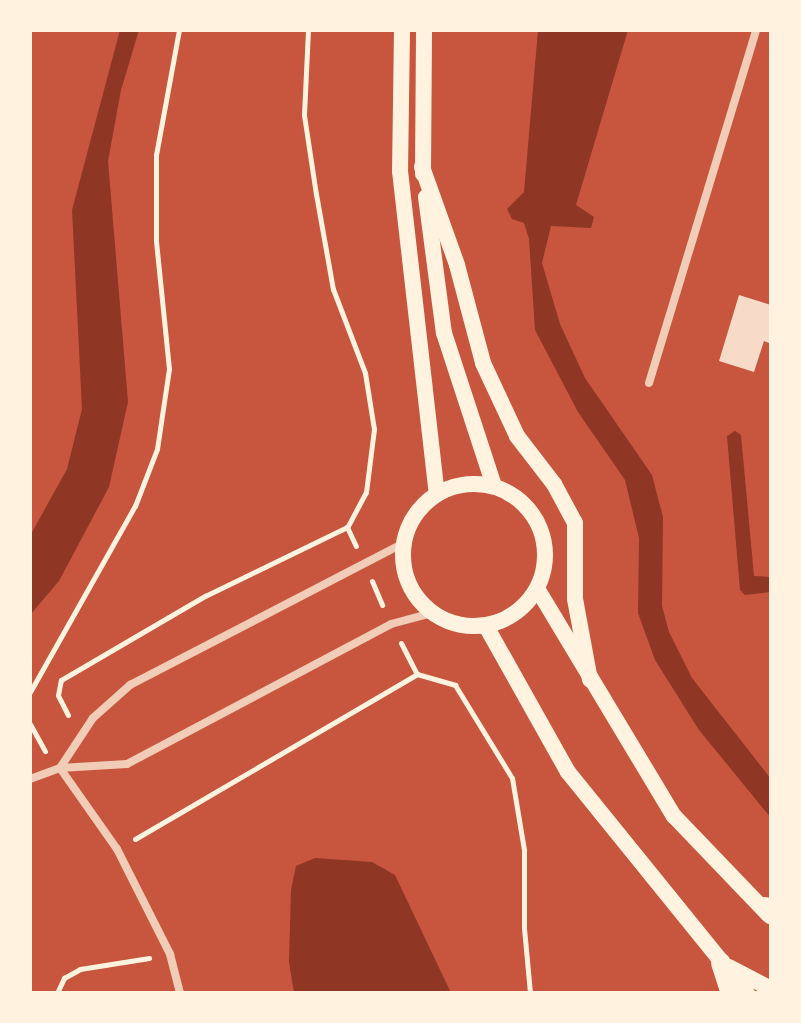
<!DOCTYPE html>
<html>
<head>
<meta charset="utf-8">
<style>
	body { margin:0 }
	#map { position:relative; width:801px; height:1023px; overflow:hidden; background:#c8553d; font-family:Inter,sans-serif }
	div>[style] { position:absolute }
	.water>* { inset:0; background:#8f3625 }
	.building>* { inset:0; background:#f7dbc8 }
	.path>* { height:5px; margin:-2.5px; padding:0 2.5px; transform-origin:2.5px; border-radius:2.5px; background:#fff3e0 }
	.minor>* { height:8px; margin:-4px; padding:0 4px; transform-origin:4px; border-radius:4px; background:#f1ccb7 }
	.secondary>* { height:16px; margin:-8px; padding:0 8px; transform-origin:8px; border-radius:8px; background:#fff3e0 }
	.secondary>.ring { margin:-8px; padding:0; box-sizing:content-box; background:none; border:16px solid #fff3e0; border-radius:50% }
	.primary>* { height:20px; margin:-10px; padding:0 10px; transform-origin:10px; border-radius:10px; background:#fff3e0 }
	span { translate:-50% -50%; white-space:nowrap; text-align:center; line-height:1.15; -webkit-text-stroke:8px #fff3e0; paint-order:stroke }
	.frame { position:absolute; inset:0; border:32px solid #fff3e0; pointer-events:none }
</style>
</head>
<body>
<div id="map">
	<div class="water">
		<i style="clip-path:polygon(120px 30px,139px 30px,121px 90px,108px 161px,128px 402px,109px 487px,59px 581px,30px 615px,30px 536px,67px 469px,82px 409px,72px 210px)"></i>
		<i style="clip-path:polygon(538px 30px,628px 30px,576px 205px,594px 217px,591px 228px,551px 226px,542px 263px,560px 324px,585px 378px,652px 475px,663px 517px,662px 606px,669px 632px,692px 678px,771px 779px,771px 818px,699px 730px,655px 660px,638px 613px,639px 538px,625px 480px,578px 412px,535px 330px,529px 239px,524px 223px,512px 219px,507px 209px,524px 192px)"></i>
		<i style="clip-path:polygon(735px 431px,741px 435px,754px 576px,771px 577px,771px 592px,745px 595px,740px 590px,727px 436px)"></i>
		<i style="clip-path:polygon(315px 858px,372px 862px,395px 875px,451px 993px,294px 993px,289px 962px,291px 890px,296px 866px)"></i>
	</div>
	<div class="building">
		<i style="clip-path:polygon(739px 295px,771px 305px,771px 338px,769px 343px,764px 341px,754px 372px,719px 361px)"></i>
	</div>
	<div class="path">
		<i style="left:308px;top:30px;width:85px;rotate:92.7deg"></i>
		<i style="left:304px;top:115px;width:80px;rotate:81.4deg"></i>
		<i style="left:316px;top:194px;width:97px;rotate:79.9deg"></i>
		<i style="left:333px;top:289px;width:90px;rotate:69.1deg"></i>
		<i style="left:365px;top:373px;width:57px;rotate:80.9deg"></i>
		<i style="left:374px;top:429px;width:64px;rotate:97.2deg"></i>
		<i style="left:366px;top:492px;width:40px;rotate:118deg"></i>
		<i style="left:347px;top:527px;width:21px;rotate:65deg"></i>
		<i style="left:372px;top:581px;width:26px;rotate:67deg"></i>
		<i style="left:401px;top:643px;width:35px;rotate:63deg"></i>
		<i style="left:417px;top:674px;width:40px;rotate:16deg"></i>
		<i style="left:455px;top:685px;width:109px;rotate:58.5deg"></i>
		<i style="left:512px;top:778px;width:73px;rotate:80.5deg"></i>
		<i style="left:524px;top:850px;width:78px;rotate:90deg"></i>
		<i style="left:524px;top:928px;width:65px;rotate:84.7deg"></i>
		<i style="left:30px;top:692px;width:214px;rotate:-60.6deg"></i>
		<i style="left:135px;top:506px;width:61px;rotate:-68.9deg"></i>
		<i style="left:157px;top:449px;width:81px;rotate:-81.5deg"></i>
		<i style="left:169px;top:369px;width:130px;rotate:-95.8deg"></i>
		<i style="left:156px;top:240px;width:85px;rotate:-90deg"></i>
		<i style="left:156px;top:155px;width:127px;rotate:-79.6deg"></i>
		<i style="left:68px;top:715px;width:22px;rotate:-117deg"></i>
		<i style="left:58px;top:695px;width:15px;rotate:-79deg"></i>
		<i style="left:61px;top:680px;width:167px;rotate:-30.3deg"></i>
		<i style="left:205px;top:596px;width:158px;rotate:-25.9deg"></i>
		<i style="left:30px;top:724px;width:31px;rotate:61deg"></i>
		<i style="left:135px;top:839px;width:327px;rotate:-30.3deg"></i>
		<i style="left:57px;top:993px;width:17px;rotate:-65deg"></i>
		<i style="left:64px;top:978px;width:18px;rotate:-29deg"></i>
		<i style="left:80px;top:969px;width:70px;rotate:-9.1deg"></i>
	</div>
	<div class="minor">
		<i style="left:649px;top:383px;width:369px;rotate:-73.1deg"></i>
		<i style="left:60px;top:768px;width:60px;rotate:-56.6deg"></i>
		<i style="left:93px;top:718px;width:50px;rotate:-41.7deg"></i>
		<i style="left:130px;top:685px;width:309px;rotate:-27.4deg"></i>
		<i style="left:60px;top:768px;width:99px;rotate:54.9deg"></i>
		<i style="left:117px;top:849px;width:118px;rotate:63.2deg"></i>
		<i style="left:170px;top:954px;width:40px;rotate:75.6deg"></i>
		<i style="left:30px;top:779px;width:32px;rotate:-20deg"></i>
		<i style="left:60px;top:768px;width:67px;rotate:-3.4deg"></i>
		<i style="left:127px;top:764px;width:299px;rotate:-27.9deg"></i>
		<i style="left:391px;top:624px;width:42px;rotate:-15deg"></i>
	</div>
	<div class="secondary">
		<i style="left:402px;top:30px;width:141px;rotate:90.8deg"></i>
		<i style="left:400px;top:171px;width:325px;rotate:83.5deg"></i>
		<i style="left:422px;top:167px;width:104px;rotate:70.3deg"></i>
		<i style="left:457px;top:265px;width:101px;rotate:75.1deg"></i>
		<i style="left:483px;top:363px;width:81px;rotate:65deg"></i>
		<i style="left:517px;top:436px;width:61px;rotate:52.4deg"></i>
		<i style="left:554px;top:484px;width:44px;rotate:61.7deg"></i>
		<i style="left:575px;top:523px;width:76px;rotate:90deg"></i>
		<i style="left:575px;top:599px;width:82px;rotate:79.5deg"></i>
		<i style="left:423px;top:174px;width:144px;rotate:-89.6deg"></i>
		<i style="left:426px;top:197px;width:137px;rotate:82.5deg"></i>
		<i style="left:444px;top:333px;width:161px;rotate:71.9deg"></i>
		<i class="ring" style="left:403px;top:484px;width:126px;height:126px"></i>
		<i style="left:538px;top:590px;width:264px;rotate:59deg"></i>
		<i style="left:674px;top:816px;width:139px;rotate:46.2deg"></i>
		<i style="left:486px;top:626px;width:167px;rotate:60.7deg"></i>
		<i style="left:568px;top:772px;width:284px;rotate:51deg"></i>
		<i style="left:729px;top:967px;width:47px;rotate:27.6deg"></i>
	</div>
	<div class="primary">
		<i style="left:765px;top:907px;width:8px;rotate:40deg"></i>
		<i style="left:721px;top:963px;width:32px;rotate:72deg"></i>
	</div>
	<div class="frame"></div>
</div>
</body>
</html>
